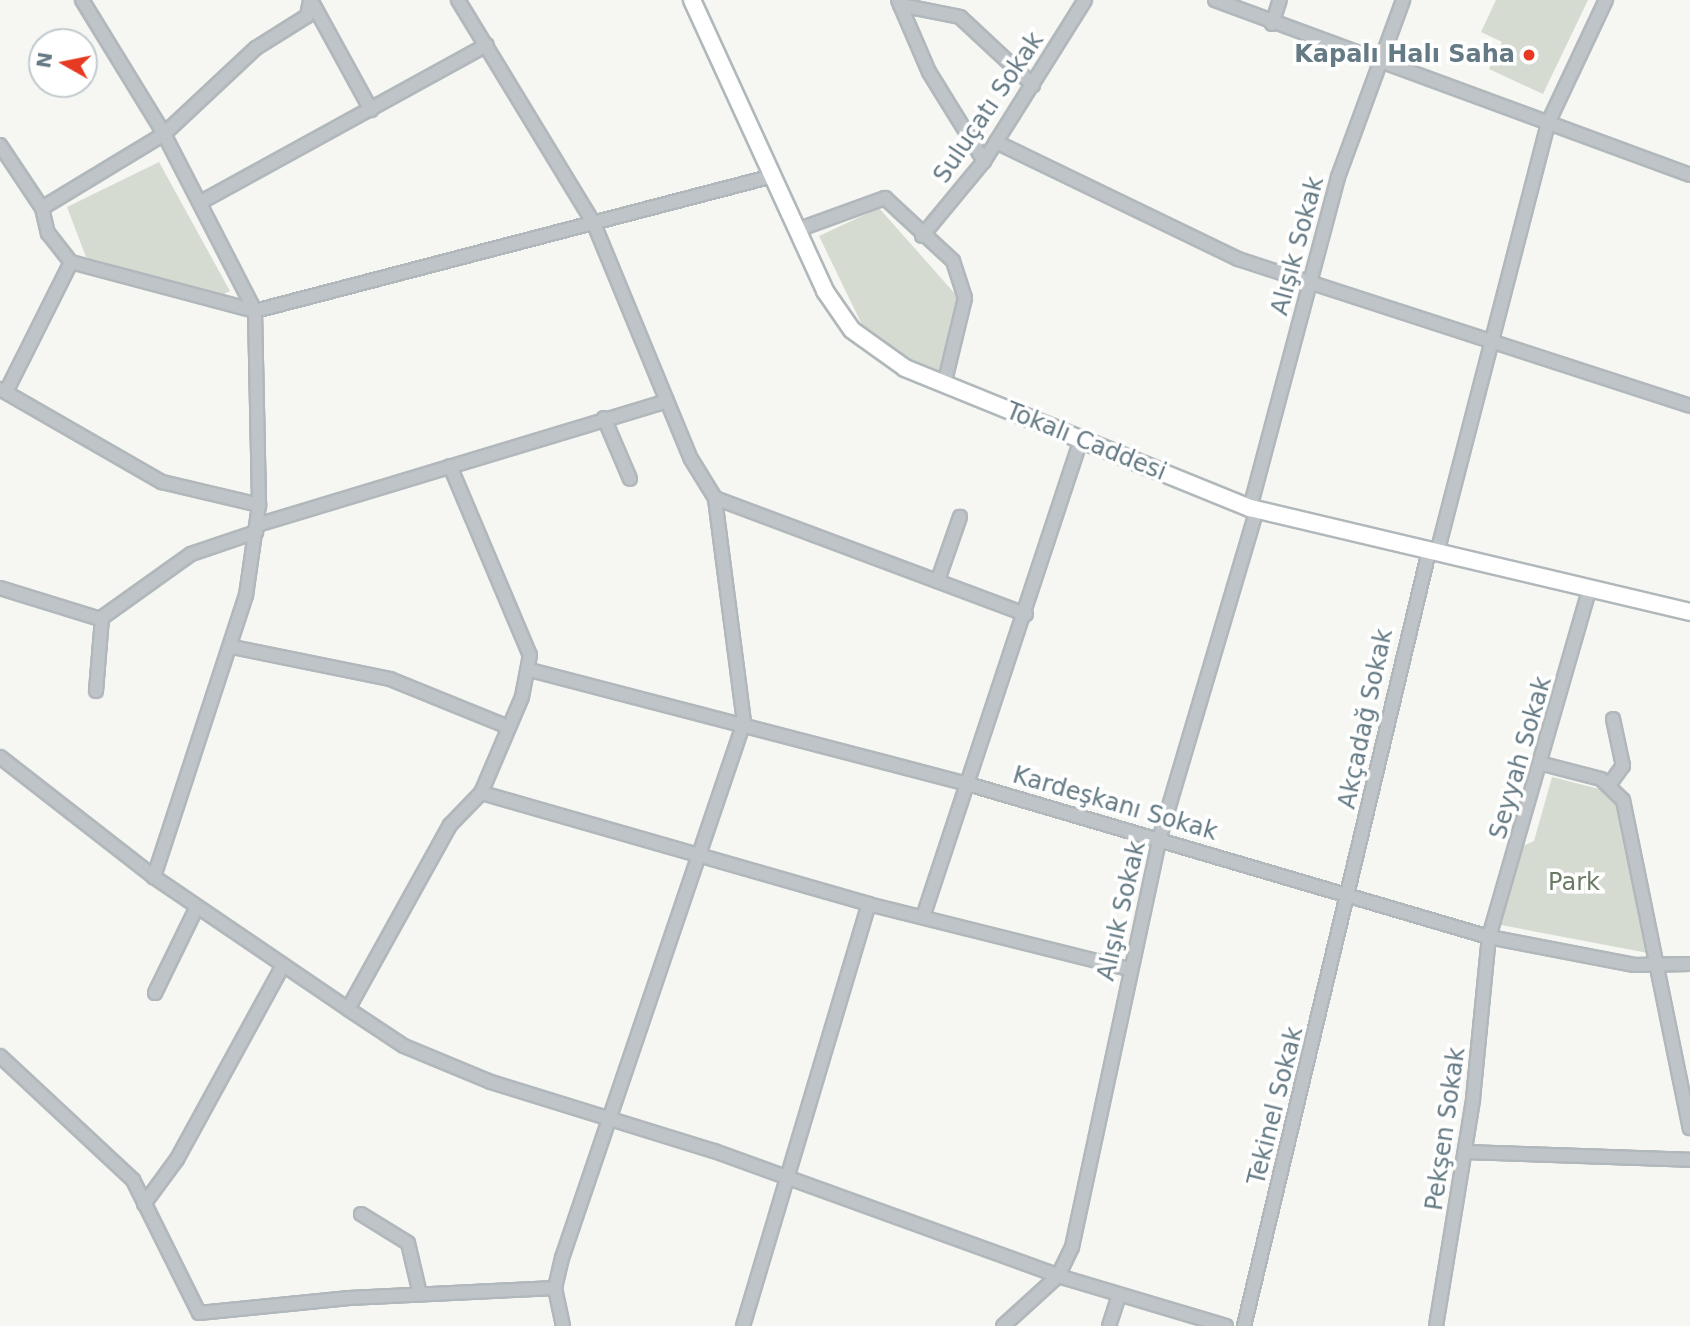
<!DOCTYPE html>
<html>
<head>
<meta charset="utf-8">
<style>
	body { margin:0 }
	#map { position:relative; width:1690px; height:1326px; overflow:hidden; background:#f6f6f3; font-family:"DejaVu Sans",sans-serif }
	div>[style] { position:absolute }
	.green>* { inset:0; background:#d6dbd2 }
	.roads { filter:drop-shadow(2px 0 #b1b8bb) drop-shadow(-2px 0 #b1b8bb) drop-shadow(0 2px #b1b8bb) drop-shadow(0 -2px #b1b8bb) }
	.street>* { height:12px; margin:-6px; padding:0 6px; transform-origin:6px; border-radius:6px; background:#bec4c7 }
	.secondary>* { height:16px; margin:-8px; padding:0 8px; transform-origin:8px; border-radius:8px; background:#fff }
	.dots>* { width:19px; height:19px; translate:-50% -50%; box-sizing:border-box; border:4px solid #fff; border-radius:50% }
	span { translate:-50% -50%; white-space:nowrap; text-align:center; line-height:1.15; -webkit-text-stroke:7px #fff; paint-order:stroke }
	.poi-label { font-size:24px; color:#647a84; font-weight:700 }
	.right { translate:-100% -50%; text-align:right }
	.street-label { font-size:24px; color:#647a84 }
	.park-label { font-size:24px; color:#6b7b63 }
	.north { position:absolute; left:28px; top:28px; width:70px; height:70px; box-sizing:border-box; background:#fff; border:2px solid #c1cace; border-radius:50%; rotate:279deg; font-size:19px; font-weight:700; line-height:28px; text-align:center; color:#647a84 }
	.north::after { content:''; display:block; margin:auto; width:24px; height:32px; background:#e63a23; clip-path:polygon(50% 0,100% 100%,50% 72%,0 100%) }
</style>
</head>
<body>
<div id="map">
	<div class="green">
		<i style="clip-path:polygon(1496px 0,1588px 0,1543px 94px,1489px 69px,1502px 42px,1481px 32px)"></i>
		<i style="clip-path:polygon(159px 162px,230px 291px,220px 296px,86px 257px,67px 207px)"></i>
		<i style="clip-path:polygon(879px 208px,957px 296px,939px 372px,902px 358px,865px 331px,819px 236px)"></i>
		<i style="clip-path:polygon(1552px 777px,1615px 793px,1648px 953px,1501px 925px,1521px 847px,1534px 841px)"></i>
	</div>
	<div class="roads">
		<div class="street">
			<i style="left:82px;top:0;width:157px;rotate:58.5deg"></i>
			<i style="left:164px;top:134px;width:199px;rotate:62.8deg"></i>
			<i style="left:255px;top:311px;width:194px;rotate:88.8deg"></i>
			<i style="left:259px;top:505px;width:91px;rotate:98.2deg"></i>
			<i style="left:246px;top:595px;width:297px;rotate:108.1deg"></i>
			<i style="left:458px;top:0;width:262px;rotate:58.7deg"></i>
			<i style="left:594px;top:224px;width:254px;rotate:67.6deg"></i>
			<i style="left:691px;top:459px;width:46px;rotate:58.4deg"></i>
			<i style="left:715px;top:498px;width:332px;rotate:20.5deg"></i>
			<i style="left:898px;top:0;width:78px;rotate:66.7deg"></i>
			<i style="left:929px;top:72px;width:105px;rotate:58.3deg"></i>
			<i style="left:1215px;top:0;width:506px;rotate:20.22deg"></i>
			<i style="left:313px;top:4px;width:121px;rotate:61.3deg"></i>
			<i style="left:900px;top:5px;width:61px;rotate:11.3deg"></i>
			<i style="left:960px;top:17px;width:100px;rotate:43deg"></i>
			<i style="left:1272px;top:24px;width:25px;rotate:-72deg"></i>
			<i style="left:996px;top:142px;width:269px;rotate:25.8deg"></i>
			<i style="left:1238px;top:259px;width:475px;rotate:18deg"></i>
			<i style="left:0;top:145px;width:76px;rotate:56.3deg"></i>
			<i style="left:42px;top:208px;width:26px;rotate:77deg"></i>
			<i style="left:48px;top:233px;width:37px;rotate:52deg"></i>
			<i style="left:71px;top:262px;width:190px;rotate:14.9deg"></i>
			<i style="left:255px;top:311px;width:535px;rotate:-14.61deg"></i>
			<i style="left:201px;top:202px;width:326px;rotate:-28.8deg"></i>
			<i style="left:42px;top:208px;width:143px;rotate:-31.2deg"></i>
			<i style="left:164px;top:134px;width:126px;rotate:-43.1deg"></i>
			<i style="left:256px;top:48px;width:60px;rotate:-32.1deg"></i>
			<i style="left:307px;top:16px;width:16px;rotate:-79deg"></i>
			<i style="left:797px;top:230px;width:94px;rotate:-20deg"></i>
			<i style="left:885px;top:198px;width:93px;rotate:42.8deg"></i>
			<i style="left:953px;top:261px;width:39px;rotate:72deg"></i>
			<i style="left:965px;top:298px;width:89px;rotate:103.6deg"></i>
			<i style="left:922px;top:236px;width:97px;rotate:-50.4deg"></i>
			<i style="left:984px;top:161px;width:190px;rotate:-57.9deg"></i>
			<i style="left:0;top:389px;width:187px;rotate:29.9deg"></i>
			<i style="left:162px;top:482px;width:100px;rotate:13.3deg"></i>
			<i style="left:6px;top:392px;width:145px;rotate:-63.4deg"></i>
			<i style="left:604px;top:418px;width:66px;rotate:66.9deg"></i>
			<i style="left:450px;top:466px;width:205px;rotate:67.1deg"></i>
			<i style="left:530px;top:655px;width:43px;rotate:100.8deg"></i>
			<i style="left:522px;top:697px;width:104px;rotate:113.1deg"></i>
			<i style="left:1250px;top:508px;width:342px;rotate:-75.1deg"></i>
			<i style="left:1338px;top:177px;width:189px;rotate:-69.8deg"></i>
			<i style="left:257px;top:525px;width:428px;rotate:-16.8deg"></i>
			<i style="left:1437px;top:553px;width:444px;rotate:-75.5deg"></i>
			<i style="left:1548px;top:123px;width:136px;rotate:-64.8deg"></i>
			<i style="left:938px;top:580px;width:67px;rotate:-70.8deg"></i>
			<i style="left:0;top:588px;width:105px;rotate:17.2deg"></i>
			<i style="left:100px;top:619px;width:112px;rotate:-35.5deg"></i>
			<i style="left:191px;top:554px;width:69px;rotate:-18.7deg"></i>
			<i style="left:233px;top:647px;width:160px;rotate:11.5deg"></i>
			<i style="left:390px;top:679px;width:127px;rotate:22.1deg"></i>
			<i style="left:530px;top:670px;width:453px;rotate:14.6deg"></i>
			<i style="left:968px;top:784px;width:543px;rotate:16.37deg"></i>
			<i style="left:1489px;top:937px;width:148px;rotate:10.9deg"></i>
			<i style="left:1634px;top:965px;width:56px;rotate:-1deg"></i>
			<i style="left:96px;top:691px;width:73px;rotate:-85.3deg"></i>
			<i style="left:0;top:757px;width:195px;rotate:37.9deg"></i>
			<i style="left:154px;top:877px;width:235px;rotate:34.2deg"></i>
			<i style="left:1543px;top:764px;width:60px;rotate:14.5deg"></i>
			<i style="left:1601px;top:779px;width:30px;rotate:44deg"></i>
			<i style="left:1623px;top:800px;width:335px;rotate:78.5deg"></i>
			<i style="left:1609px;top:785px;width:24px;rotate:-54deg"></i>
			<i style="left:1623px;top:766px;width:48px;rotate:-102deg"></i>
			<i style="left:924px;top:914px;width:499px;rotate:-71.7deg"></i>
			<i style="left:1129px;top:969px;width:268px;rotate:-166deg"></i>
			<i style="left:869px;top:904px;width:404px;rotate:-164deg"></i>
			<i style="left:481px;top:793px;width:45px;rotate:134.1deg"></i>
			<i style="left:450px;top:825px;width:210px;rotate:119deg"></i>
			<i style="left:348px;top:1009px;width:67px;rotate:33.5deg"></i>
			<i style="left:404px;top:1046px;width:94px;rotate:22.5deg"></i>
			<i style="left:491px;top:1082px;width:233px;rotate:17.2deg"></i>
			<i style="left:714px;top:1151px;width:373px;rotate:19.9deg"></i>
			<i style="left:1065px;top:1278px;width:168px;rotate:16.6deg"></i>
			<i style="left:155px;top:993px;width:96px;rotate:-64deg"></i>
			<i style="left:0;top:1056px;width:182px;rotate:43deg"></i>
			<i style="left:133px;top:1180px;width:148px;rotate:63.6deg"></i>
			<i style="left:199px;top:1313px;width:151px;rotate:-5.7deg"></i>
			<i style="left:349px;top:1298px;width:206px;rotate:-2.8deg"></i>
			<i style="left:1465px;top:1152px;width:225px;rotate:2deg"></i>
			<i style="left:144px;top:1204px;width:56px;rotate:-53.7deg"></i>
			<i style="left:177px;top:1159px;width:221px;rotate:-61.3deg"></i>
			<i style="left:361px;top:1214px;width:55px;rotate:31.7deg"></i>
			<i style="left:408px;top:1243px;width:52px;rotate:76.8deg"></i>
			<i style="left:563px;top:1326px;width:39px;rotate:-102deg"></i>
			<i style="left:555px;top:1288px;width:31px;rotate:-77deg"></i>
			<i style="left:562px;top:1258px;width:566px;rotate:-71.24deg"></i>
			<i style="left:744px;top:722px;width:226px;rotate:-97.4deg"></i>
			<i style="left:743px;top:1326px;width:440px;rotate:-73.4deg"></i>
			<i style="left:1003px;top:1326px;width:74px;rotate:-42.3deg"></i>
			<i style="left:1058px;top:1276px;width:32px;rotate:-64deg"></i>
			<i style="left:1072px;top:1247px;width:416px;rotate:-77.9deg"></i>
			<i style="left:1159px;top:840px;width:344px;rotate:-73.5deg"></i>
			<i style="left:1109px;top:1326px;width:33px;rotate:-72deg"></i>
			<i style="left:1244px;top:1326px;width:797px;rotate:-76.57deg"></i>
			<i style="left:1436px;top:1326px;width:230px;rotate:-80.7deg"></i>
			<i style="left:1473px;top:1099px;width:163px;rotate:-84.4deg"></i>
			<i style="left:1489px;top:937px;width:361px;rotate:-73.9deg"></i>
		</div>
		<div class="secondary">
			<i style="left:692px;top:0;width:320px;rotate:65.4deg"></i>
			<i style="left:825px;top:291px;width:47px;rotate:55.3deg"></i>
			<i style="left:852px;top:330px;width:65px;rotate:35.6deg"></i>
			<i style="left:905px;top:368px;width:372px;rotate:22.1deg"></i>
			<i style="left:1250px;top:508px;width:452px;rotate:13.3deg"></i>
		</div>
	</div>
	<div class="dots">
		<i style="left:1529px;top:55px;background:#e63a23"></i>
	</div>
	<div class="poi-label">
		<span class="right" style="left:1515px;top:55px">Kapalı Halı Saha</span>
	</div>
	<div class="street-label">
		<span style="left:989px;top:108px;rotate:-56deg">Suluçatı Sokak</span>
		<span style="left:1298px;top:246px;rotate:-75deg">Alışık Sokak</span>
		<span style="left:1086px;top:442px;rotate:22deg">Tokalı Caddesi</span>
		<span style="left:1366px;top:719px;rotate:-78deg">Akçadağ Sokak</span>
		<span style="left:1521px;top:758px;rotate:-74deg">Seyyah Sokak</span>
		<span style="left:1115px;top:804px;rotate:16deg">Kardeşkanı Sokak</span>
		<span style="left:1122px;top:911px;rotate:-77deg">Alışık Sokak</span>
		<span style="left:1276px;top:1106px;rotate:-76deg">Tekinel Sokak</span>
		<span style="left:1446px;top:1129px;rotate:-82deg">Pekşen Sokak</span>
	</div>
	<div class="park-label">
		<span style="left:1574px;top:883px">Park</span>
	</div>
	<div class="north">N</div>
</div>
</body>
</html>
